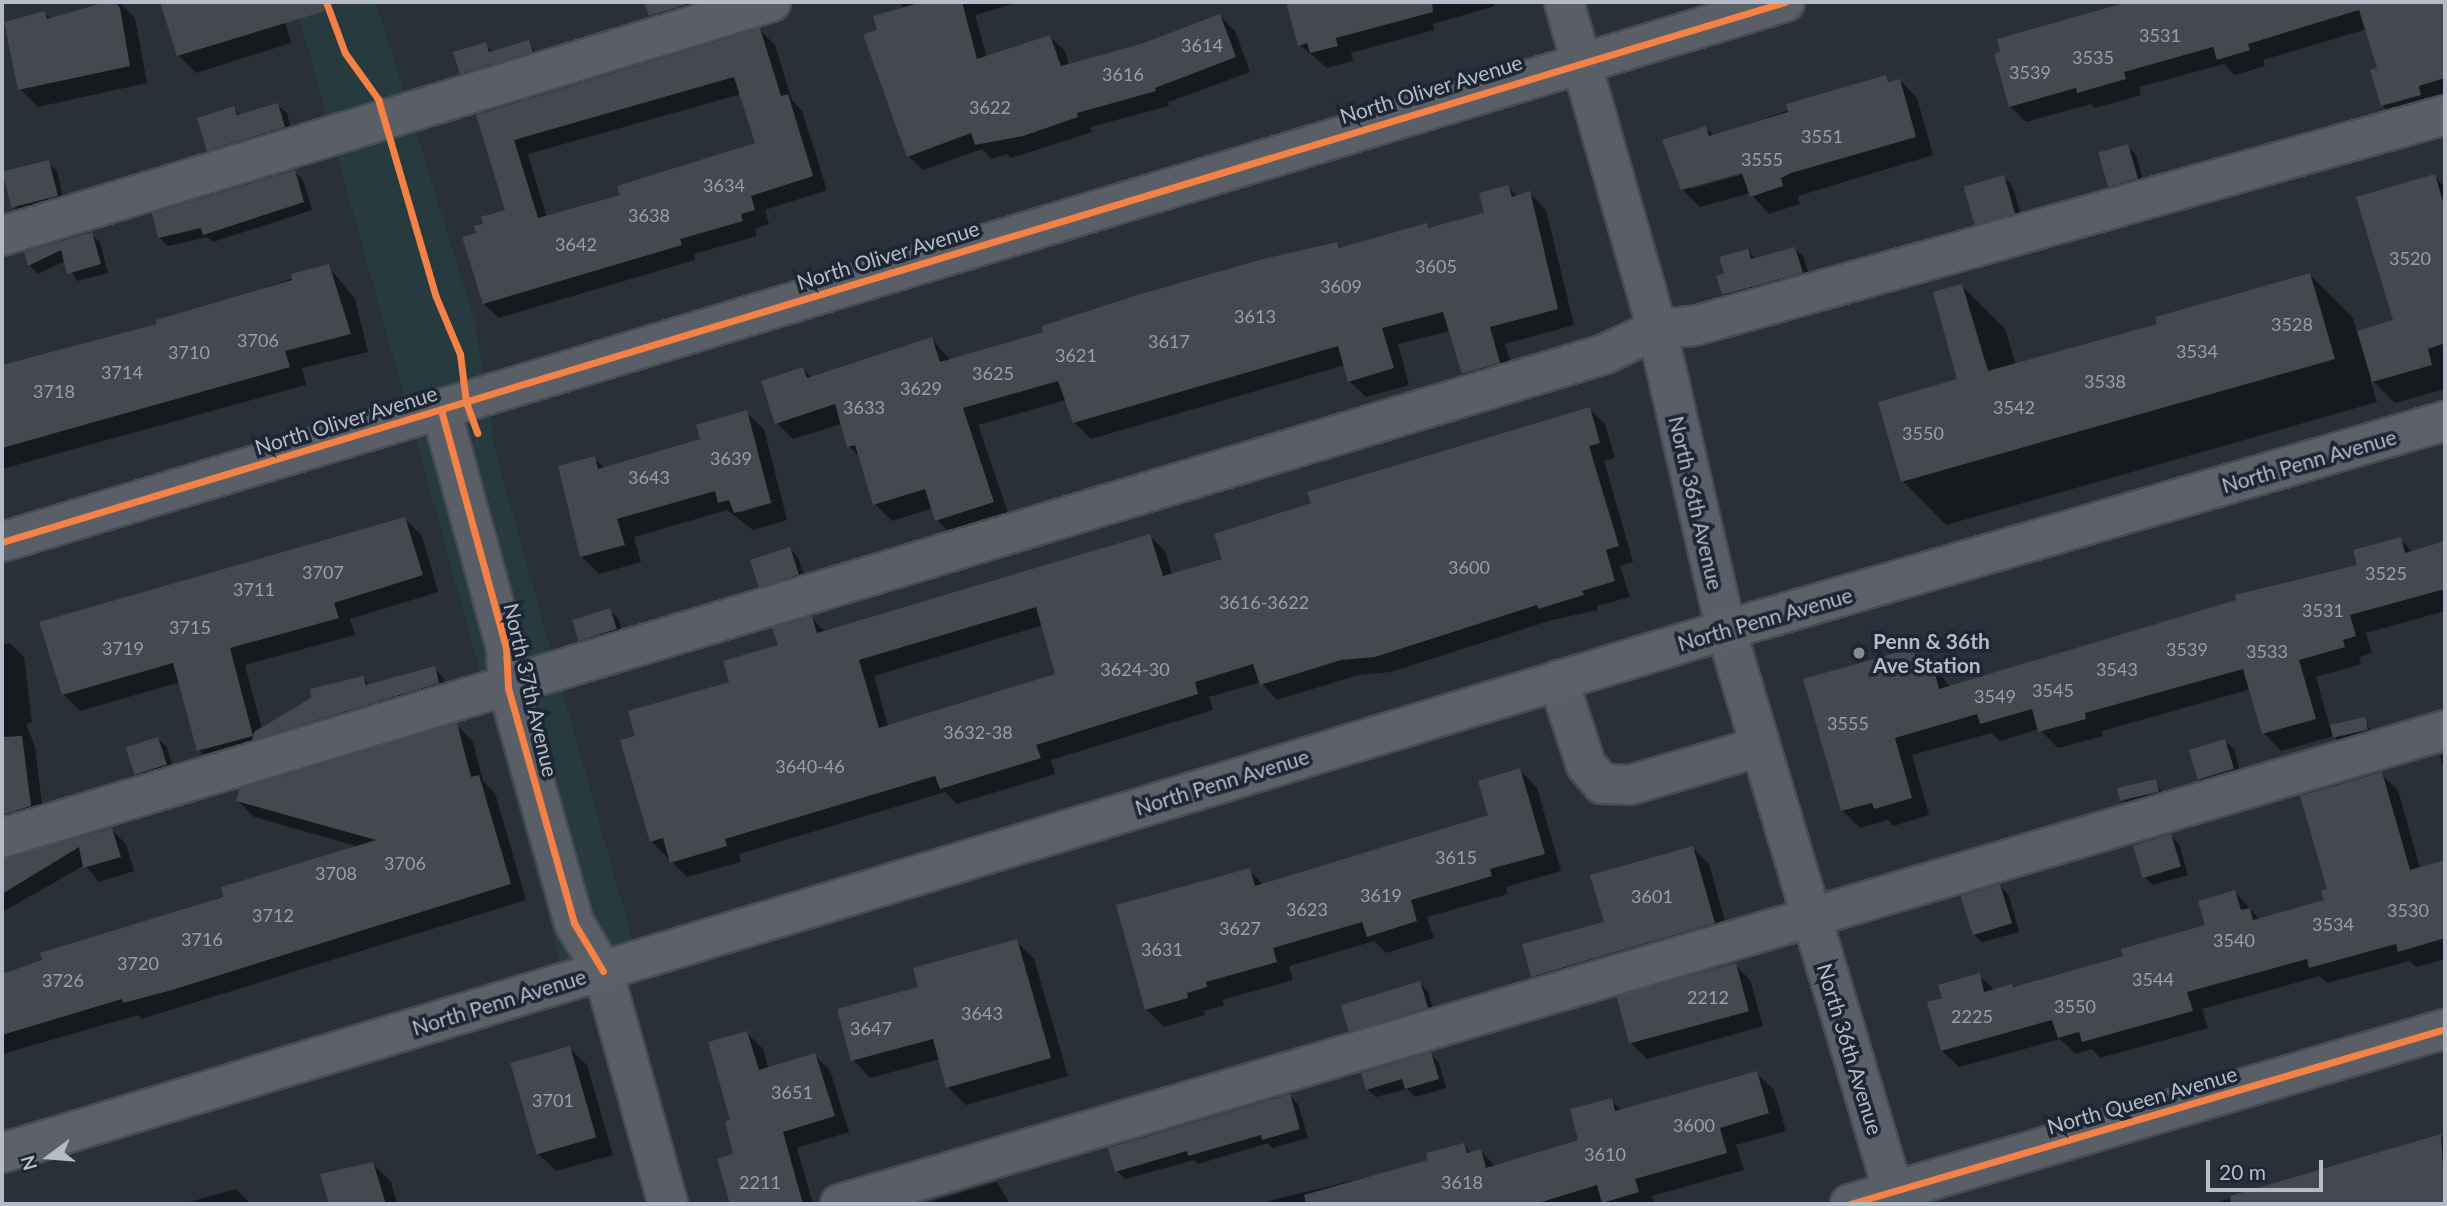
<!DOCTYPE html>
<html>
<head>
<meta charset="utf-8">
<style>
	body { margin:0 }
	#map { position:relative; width:2447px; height:1206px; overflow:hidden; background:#2a3038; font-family:Lato,sans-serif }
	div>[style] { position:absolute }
	.green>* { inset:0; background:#273a3e }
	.shadow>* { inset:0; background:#0007 }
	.building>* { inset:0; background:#444950; transform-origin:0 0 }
	.roads { filter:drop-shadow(2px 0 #484c53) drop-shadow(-2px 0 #484c53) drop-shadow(0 2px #484c53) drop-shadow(0 -2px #484c53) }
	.minor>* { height:38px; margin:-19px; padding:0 19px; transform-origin:19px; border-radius:19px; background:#5a5e66 }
	.major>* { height:38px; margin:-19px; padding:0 19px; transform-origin:19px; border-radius:19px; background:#5c6168 }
	.cycleway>* { height:7px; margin:-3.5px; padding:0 3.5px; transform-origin:3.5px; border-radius:3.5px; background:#f48246 }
	.dots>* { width:19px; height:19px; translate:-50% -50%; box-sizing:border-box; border:4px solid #1d2633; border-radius:50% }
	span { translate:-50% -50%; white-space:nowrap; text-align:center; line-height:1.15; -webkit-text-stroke:7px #1d2633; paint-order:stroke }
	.number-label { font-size:18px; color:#989fab }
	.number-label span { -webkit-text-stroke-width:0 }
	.street-label { font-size:21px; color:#b4bcc9 }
	.poi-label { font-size:21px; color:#b4bcc9; font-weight:700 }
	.left { translate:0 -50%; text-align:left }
	.frame { position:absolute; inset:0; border:4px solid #b4bcc9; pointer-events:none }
	.north { position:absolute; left:14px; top:1122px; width:70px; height:70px; -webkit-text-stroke:5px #1d2633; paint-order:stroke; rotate:254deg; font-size:19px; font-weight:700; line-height:28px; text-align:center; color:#b4bcc9 }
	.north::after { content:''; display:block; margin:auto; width:24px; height:32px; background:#b4bcc9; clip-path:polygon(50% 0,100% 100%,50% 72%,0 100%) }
	.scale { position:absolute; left:2206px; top:1160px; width:117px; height:32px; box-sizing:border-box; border:4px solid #b4bcc9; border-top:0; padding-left:9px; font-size:21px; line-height:24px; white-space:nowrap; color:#b4bcc9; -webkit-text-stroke:5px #1d2633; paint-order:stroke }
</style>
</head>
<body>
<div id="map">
	<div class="green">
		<i style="clip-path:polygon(295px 2px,376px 2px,475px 322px,496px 455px,638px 960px,566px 982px)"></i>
	</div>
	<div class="shadow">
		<i style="clip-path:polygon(112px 2px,119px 2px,135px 18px,147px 83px,38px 107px,20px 89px,45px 13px,52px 20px)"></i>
		<i style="clip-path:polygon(162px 2px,279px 2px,291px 43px,196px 73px,178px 55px)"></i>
		<i style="clip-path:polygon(646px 2px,690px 2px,693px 13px,659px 24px)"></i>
		<i style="clip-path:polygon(901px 2px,1020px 2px,975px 15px,987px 58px,1050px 37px,1065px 51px,1069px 65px,1142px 46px,1220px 16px,1235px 31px,1250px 72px,1168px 102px,1169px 106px,1090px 127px,1092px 132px,1011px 158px,1007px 154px,991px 159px,982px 149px,923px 170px,908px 156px,879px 31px,903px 9px)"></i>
		<i style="clip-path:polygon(1288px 2px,1493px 2px,1495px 6px,1433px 24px,1434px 30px,1351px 53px,1353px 61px,1327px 68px,1300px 45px)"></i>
		<i style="clip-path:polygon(2133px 2px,2445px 2px,2445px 108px,2399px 121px,2382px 105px,2379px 69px,2367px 29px,2263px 60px,2265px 66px,2235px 75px,2224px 64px,2139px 87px,2141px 95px,2095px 108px,2091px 104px,2026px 122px,2010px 106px,1999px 40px)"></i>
		<i style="clip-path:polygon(evenodd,760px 30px,775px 45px,792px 100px,802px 111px,827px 190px,765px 210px,769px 224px,755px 229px,757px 236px,694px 254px,695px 260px,499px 318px,484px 304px,478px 234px,507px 211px,478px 116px,760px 30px,741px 94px,757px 144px,622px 196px,547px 218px,528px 154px,741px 94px)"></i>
		<i style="clip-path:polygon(529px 42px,540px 60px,470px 81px,461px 73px,485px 44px,494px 53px)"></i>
		<i style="clip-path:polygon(evenodd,1885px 77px,1891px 83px,1900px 80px,1917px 98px,1933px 155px,1798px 196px,1800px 204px,1769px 214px,1750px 193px,1700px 207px,1682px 189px,1706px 128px,1714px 136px,1885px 77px,1750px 169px,1751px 172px,1690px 189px,1690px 186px,1750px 169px)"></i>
		<i style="clip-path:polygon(278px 105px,287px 113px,293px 135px,217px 158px,209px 150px,234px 108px,241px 116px)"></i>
		<i style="clip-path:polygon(2128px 146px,2136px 155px,2145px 187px,2118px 195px,2109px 186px)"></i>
		<i style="clip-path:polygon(48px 162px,57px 171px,65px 205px,23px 217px,15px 209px)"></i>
		<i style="clip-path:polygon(295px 172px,303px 180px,312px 210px,213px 242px,208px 237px,168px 246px,159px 237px)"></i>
		<i style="clip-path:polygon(2434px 176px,2445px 187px,2445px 389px,2395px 403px,2370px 378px,2377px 402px,1946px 525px,1903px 481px,1960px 381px,1961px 285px,2005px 329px,2016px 365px,2159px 325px,2310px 275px,2353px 318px,2357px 332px,2395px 322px)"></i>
		<i style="clip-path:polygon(2003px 177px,2012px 185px,2023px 221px,1986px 232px,1977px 223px)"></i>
		<i style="clip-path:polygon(1508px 187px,1518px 197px,1529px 193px,1546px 210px,1574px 325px,1505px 344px,1516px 379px,1480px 390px,1463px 374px,1450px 331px,1398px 344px,1409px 385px,1366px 397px,1349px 381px,1345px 365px,1091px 439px,1074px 422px,1066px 400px,978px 425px,1010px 519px,954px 537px,937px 520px,933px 508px,892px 521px,875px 504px,861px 458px,849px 446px,842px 424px,793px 439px,777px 423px,803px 369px,812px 378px,932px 339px,950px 360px,1336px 243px,1342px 249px,1426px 225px,1431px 229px,1487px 214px)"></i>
		<i style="clip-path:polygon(91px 234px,100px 242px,108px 273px,77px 281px,65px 261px,38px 274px,30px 266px,27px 253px)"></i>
		<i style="clip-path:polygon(1795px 249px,1804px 257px,1810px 281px,1732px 303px,1723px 295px,1726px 275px,1748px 251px,1756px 259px)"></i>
		<i style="clip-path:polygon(328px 266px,355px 299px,368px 352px,302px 368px,306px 385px,2px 469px,2px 368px,159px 325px)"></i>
		<i style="clip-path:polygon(evenodd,1589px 409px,1605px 424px,1615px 458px,1604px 461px,1633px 562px,1620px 566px,1630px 597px,1597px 606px,1598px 610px,1552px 620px,1391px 672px,1358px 675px,1277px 700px,1261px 682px,1209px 697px,1213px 710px,1051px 760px,1055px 774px,957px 804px,945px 792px,739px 854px,741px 862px,687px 877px,651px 841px,637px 737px,731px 683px,812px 618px,826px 633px,1150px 536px,1165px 551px,1172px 575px,1224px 560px,1589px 409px,1043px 625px,1058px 676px,888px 726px,874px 676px,1043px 625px)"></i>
		<i style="clip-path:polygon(evenodd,746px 412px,764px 429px,787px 520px,753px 530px,727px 510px,634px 537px,641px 562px,599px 574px,582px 557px,594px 458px,605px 469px,702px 441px,746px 412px,779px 499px,740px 513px,738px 510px,779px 499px)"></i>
		<i style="clip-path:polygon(405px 519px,422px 536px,438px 592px,350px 619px,355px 635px,245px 665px,262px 729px,363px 678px,371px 686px,434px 668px,443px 677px,447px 692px,215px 767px,199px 750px,180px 682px,80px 711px,63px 694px)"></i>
		<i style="clip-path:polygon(2400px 539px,2414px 553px,2445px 543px,2445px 611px,2366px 633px,2372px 653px,2359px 657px,2361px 664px,2316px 677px,2330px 727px,2364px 719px,2375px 738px,2343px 748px,2334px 736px,2281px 751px,2264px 733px,2251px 689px,2102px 731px,2103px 736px,2058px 748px,2039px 729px,2000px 741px,1991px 733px,1912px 755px,1929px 815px,1893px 826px,1888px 820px,1860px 828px,1842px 810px,1912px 650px,1925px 663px,1930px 661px,1950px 687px,2360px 566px)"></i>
		<i style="clip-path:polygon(790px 549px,798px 557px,806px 583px,768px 594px,760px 586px)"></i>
		<i style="clip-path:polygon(609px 610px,618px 618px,625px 638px,589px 649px,580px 640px)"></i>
		<i style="clip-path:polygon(10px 643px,24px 657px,32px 722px,26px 724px,35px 747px,44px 820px,2px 836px,2px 645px)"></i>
		<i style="clip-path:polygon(457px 725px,473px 742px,483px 781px,495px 793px,526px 900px,141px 1019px,138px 1015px,2px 1054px,2px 976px,360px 847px,254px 817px,238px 801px)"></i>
		<i style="clip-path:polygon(158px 739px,167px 747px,175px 774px,145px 783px,136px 774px)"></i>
		<i style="clip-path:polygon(2225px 741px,2234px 749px,2242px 778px,2207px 788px,2198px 780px)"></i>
		<i style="clip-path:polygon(2445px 754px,2445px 773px,2440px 756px)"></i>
		<i style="clip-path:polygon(1520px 770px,1537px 788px,1561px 871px,1506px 887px,1508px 894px,1427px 917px,1434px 938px,1386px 953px,1374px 941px,1289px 966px,1293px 980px,1222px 1000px,1224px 1005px,1204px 1011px,1205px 1015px,1164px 1027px,1146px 1009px,1249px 870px,1264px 885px,1490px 816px)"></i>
		<i style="clip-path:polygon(2381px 774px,2398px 790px,2421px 872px,2445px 865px,2445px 959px,2416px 967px,2410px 961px,2327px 983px,2320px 976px,2202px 1009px,2208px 1028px,2100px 1058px,2092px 1049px,2076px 1054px,2060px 1039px,1959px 1067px,1942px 1051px,1944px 999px,1979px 975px,1995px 991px,2126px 957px,2207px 926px,2235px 892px,2260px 920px,2326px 901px)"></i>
		<i style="clip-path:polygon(2155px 781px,2167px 800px,2131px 810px,2123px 802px)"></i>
		<i style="clip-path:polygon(112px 830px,126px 844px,134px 871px,99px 882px,85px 865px,2px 912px,2px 859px)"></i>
		<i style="clip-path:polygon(2171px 836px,2179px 844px,2188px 875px,2153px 885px,2144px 876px)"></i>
		<i style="clip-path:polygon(1693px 848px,1709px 864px,1730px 939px,1549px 992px,1533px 976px,1606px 923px)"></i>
		<i style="clip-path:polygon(2000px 886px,2009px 895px,2019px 932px,1982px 942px,1973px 934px)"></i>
		<i style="clip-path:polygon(1016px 941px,1034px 959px,1068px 1076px,966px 1105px,948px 1087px,940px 1059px,870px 1078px,853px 1060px,920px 988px)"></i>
		<i style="clip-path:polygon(1735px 965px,1750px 980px,1763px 1026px,1647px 1059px,1632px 1044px,1619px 999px)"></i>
		<i style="clip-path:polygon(1420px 983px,1428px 992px,1435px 1016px,1358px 1039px,1350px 1030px)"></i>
		<i style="clip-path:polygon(747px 1033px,763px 1049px,768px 1068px,814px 1055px,830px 1070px,849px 1132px,797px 1148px,813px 1204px,732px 1204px,719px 1160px,735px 1155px,733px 1121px)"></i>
		<i style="clip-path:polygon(569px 1048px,587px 1065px,613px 1155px,556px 1171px,538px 1154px)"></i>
		<i style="clip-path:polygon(1431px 1054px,1439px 1063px,1446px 1088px,1415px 1097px,1407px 1089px,1376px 1097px,1367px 1089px)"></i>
		<i style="clip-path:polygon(1756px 1073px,1774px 1090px,1786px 1131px,1736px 1145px,1744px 1170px,1652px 1196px,1654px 1204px,1256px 1204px,1430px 1162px,1464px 1145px,1472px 1154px,1481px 1151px,1496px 1167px,1580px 1141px,1611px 1100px,1622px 1111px)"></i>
		<i style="clip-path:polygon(1290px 1096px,1298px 1104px,1308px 1138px,1272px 1148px,1268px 1143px,1198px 1164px,1194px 1160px,1125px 1179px,1117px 1171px)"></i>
		<i style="clip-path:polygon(2441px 1136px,2445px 1139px,2445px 1204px,2211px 1204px)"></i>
		<i style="clip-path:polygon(373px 1164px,391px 1182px,397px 1204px,331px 1204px,323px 1175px)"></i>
		<i style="clip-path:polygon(997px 1182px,1010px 1204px,923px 1204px)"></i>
		<i style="clip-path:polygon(236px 1189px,251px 1204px,182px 1204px)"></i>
	</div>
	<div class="building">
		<i style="clip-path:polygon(106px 2px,115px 2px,120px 8px,130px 66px,18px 90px,4px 22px,45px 11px,47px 19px)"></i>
		<i style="clip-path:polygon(160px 2px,323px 2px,325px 11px,177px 56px)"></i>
		<i style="clip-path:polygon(644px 2px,685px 2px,686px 5px,649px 16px)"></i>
		<i style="clip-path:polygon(922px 2px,962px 2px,977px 59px,1050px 35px,1061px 66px,1141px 44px,1220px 14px,1236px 57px,1155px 88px,1156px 91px,1077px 113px,1078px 117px,1023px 136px,975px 145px,971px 133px,907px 157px,863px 34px,877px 30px,873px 16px)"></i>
		<i style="clip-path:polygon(1286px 2px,1432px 2px,1433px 12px,1336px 38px,1338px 46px,1310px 53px,1307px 43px,1298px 46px)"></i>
		<i style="clip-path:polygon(2128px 2px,2445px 2px,2445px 78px,2419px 86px,2421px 95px,2381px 106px,2370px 70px,2377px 68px,2359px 10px,2248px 44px,2250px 50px,2217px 60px,2213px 47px,2124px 72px,2126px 79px,2077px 93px,2076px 88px,2009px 107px,1994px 54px,2000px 52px,1997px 39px)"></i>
		<i style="clip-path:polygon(evenodd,760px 28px,781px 96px,788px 94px,813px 176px,751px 196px,755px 210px,741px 214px,743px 221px,680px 239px,682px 245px,483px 304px,462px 237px,476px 233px,474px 226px,483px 224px,481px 217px,505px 210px,476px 115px,760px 28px,734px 77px,755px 143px,617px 186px,620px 195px,538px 218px,514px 140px,734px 77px)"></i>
		<i style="clip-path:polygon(529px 40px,533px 52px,460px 74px,453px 52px,486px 42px,489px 52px)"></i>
		<i style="clip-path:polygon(1886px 75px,1888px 82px,1900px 79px,1916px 137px,1791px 173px,1781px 178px,1783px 186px,1750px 197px,1742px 173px,1681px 190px,1662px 140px,1706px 126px,1709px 136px,1788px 112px,1786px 104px)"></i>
		<i style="clip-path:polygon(278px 103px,285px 127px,207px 151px,197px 118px,234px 106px,237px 115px)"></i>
		<i style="left:2128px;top:144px;width:36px;height:31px;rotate:74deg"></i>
		<i style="left:49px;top:160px;width:37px;height:48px;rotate:76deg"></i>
		<i style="clip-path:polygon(295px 170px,304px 202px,203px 235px,201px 228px,158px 238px,152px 213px)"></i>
		<i style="clip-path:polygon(2435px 174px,2445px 209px,2445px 343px,2428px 349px,2432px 365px,2372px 382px,2357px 331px,2393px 320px,2356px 197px)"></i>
		<i style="left:2004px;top:175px;width:40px;height:42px;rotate:74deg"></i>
		<i style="clip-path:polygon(1508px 185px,1512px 197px,1530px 191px,1558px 309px,1490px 327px,1500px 363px,1462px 374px,1443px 312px,1382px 328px,1394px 368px,1348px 382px,1338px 346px,1073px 423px,1058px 381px,963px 408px,994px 502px,935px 521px,925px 489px,873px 505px,855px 445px,847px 447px,835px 404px,775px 424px,761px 381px,803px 367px,807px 378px,932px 337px,940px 362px,1043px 332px,1042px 326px,1134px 296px,1263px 259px,1337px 242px,1339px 248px,1427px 223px,1428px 228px,1484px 213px,1479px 193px)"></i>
		<i style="clip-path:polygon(92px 232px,101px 264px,67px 274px,61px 250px,28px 266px,24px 252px)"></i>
		<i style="clip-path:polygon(1795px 247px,1803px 273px,1722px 295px,1716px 276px,1724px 273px,1719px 257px,1748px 249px,1751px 259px)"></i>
		<i style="clip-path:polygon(329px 264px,351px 334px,285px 351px,290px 367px,2px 448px,2px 365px,157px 324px,156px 320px,292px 280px,291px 274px)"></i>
		<i style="clip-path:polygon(2310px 273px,2335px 359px,1901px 482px,1878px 402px,1957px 379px,1933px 292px,1962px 284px,1988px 371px,2157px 324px,2155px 317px)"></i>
		<i style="clip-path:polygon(evenodd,1590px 407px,1600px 443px,1589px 446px,1619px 546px,1606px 550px,1615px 581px,1582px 591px,1584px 595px,1538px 609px,1537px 605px,1375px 657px,1341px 660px,1260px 685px,1253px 664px,1195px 682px,1198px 694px,1036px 745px,1041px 758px,940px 789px,935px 776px,725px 839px,727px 846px,670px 863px,663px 838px,650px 842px,620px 740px,635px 736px,628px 711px,729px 682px,723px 661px,778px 645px,772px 628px,812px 616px,817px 633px,1150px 534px,1163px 576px,1222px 559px,1214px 534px,1311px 503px,1307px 492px,1590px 407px,1036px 607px,1055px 674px,879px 728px,859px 660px,1036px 607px)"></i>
		<i style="clip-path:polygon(747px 410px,771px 503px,734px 513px,729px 500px,718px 503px,715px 491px,617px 519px,625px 545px,580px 557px,558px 466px,595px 456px,598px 469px,700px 439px,696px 425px)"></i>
		<i style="clip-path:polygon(405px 517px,423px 575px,334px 603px,339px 618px,230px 648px,253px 736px,197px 751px,173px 663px,62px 695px,39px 622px)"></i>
		<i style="clip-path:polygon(2401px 537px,2405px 553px,2445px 541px,2445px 589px,2350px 615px,2356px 636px,2343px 640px,2345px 647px,2299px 660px,2316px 719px,2262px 734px,2243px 669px,2085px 713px,2086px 719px,2038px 732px,2032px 709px,1980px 724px,1977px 714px,1895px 738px,1912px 798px,1874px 809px,1872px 803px,1841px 811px,1803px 679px,1913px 648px,1917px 663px,1931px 659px,1939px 689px,2236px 600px,2235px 595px,2357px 565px,2353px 550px)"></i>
		<i style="left:790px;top:547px;width:29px;height:42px;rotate:72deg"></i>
		<i style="left:610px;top:608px;width:22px;height:40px;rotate:72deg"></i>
		<i style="clip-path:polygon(435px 666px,439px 683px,252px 740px,254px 732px,311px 698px,310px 689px,363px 676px,366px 685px)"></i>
		<i style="left:2365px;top:717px;width:13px;height:36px;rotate:77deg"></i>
		<i style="clip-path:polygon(457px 723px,471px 777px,479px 775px,511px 884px,172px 990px,123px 1003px,122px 999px,2px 1035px,2px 974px,42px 960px,40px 953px,223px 897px,221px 887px,376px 840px,236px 801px,239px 789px)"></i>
		<i style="clip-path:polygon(22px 736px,31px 806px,2px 815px,2px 737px)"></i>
		<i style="left:158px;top:737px;width:29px;height:34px;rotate:72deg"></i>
		<i style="left:2225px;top:739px;width:31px;height:38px;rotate:73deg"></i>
		<i style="clip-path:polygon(1520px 768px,1545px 854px,1490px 869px,1492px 876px,1411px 900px,1417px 921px,1367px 937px,1362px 922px,1273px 948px,1277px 962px,1206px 982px,1207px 987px,1187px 993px,1188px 998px,1145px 1010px,1116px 905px,1250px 868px,1255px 886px,1488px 815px,1478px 781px)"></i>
		<i style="clip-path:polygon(2382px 772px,2410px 870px,2445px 860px,2445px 938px,2398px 952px,2396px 944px,2309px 968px,2307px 959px,2187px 992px,2193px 1011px,2082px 1042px,2079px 1032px,2058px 1038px,2052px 1020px,1941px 1051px,1927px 1002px,1942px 998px,1938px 985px,1980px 973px,1984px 992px,2012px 984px,2013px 987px,2123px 956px,2121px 949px,2205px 925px,2198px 901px,2235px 890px,2241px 910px,2250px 908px,2253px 920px,2324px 900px,2321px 891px,2327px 889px,2300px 796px)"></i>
		<i style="left:2156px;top:779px;width:13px;height:40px;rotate:77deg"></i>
		<i style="clip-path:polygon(112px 828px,121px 857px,83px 868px,79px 847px,2px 894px,2px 859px)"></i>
		<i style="left:2171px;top:834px;width:34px;height:40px;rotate:73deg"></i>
		<i style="clip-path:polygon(1693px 846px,1715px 923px,1531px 977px,1522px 944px,1604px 922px,1590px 875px)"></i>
		<i style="left:2000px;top:884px;width:41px;height:41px;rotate:73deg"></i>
		<i style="clip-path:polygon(1017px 939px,1051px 1058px,946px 1088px,933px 1039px,851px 1061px,837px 1009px,918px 987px,913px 968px)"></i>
		<i style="left:1736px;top:963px;width:50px;height:124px;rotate:75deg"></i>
		<i style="left:1420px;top:981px;width:28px;height:83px;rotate:73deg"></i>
		<i style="clip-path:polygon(747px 1031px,759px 1070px,815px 1053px,835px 1116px,783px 1132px,803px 1204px,730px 1204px,717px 1159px,733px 1154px,725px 1121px,730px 1120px,708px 1042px)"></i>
		<i style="left:570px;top:1046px;width:95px;height:62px;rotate:74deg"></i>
		<i style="clip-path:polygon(1431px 1052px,1439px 1079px,1405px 1089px,1402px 1079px,1366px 1090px,1361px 1073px)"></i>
		<i style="clip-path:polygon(1757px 1071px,1769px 1113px,1720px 1128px,1727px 1153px,1635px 1179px,1639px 1192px,1602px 1203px,1597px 1185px,1535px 1204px,1306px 1204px,1304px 1195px,1428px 1160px,1426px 1153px,1464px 1143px,1467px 1153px,1481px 1149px,1486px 1168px,1578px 1140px,1570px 1109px,1612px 1098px,1615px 1111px)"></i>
		<i style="clip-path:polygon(1290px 1094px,1300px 1129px,1262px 1140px,1261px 1135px,1188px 1156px,1187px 1151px,1115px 1172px,1108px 1148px)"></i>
		<i style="clip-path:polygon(2441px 1134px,2445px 1204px,2231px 1204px,2230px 1196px)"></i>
		<i style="clip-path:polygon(373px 1162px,386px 1204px,329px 1204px,320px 1174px)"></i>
	</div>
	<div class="roads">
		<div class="minor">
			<i style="left:1564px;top:2px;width:340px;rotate:74.1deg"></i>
			<i style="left:1657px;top:329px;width:309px;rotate:77.1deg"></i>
			<i style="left:1726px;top:630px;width:599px;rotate:73.41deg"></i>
			<i style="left:2px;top:236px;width:804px;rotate:-16.92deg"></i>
			<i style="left:441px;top:410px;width:247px;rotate:74.7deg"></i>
			<i style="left:506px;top:648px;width:40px;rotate:87.1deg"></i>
			<i style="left:508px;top:688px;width:244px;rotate:74.3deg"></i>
			<i style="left:574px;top:923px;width:56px;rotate:58.9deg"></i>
			<i style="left:603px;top:971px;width:242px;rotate:74.4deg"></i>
			<i style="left:2px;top:542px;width:1863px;rotate:-16.85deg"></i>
			<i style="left:1558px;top:680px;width:89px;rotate:71.8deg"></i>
			<i style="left:1586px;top:765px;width:25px;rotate:50deg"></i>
			<i style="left:1602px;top:784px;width:28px;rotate:2deg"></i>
			<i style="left:1630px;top:785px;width:135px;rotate:-16.3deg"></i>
			<i style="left:2px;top:838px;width:1674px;rotate:-16.8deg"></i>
			<i style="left:1605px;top:354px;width:58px;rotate:-25.7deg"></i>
			<i style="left:1657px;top:329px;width:37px;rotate:-5deg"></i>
			<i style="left:1694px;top:326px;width:780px;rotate:-15.69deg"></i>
			<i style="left:840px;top:1204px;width:1674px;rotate:-16.45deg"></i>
			<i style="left:1850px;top:1204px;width:620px;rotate:-16.39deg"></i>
		</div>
		<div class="major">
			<i style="left:2px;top:1153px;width:1802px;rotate:-16.88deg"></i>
			<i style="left:1726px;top:630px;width:749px;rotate:-16.21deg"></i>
		</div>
	</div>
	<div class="cycleway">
		<i style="left:326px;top:2px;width:54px;rotate:69.6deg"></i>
		<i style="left:345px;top:53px;width:57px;rotate:54.3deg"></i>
		<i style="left:378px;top:99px;width:206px;rotate:73.7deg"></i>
		<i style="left:436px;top:297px;width:62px;rotate:67.2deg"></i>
		<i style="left:460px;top:354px;width:48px;rotate:82.9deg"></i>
		<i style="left:466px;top:402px;width:33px;rotate:70deg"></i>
		<i style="left:441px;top:410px;width:247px;rotate:74.7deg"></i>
		<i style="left:506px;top:648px;width:40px;rotate:87.1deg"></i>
		<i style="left:508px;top:688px;width:244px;rotate:74.3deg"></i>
		<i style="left:574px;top:923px;width:56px;rotate:58.9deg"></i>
		<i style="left:2px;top:542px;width:1863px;rotate:-16.85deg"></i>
		<i style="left:1850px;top:1204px;width:620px;rotate:-16.39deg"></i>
	</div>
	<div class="dots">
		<i style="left:1859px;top:653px;background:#848b96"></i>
	</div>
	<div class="number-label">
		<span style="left:2160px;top:35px">3531</span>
		<span style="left:1202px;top:45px">3614</span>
		<span style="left:2093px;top:57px">3535</span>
		<span style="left:2030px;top:72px">3539</span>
		<span style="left:1123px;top:74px">3616</span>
		<span style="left:990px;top:107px">3622</span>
		<span style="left:1822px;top:136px">3551</span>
		<span style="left:1762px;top:159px">3555</span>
		<span style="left:724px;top:185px">3634</span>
		<span style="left:649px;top:215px">3638</span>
		<span style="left:576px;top:244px">3642</span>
		<span style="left:2410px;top:258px">3520</span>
		<span style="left:1436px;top:266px">3605</span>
		<span style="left:1341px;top:286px">3609</span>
		<span style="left:1255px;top:316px">3613</span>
		<span style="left:2292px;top:324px">3528</span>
		<span style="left:258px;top:340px">3706</span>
		<span style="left:1169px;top:341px">3617</span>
		<span style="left:2197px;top:351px">3534</span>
		<span style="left:189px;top:352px">3710</span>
		<span style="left:1076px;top:355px">3621</span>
		<span style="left:122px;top:372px">3714</span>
		<span style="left:993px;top:373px">3625</span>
		<span style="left:2105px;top:381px">3538</span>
		<span style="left:921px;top:388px">3629</span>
		<span style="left:54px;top:391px">3718</span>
		<span style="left:864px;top:407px">3633</span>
		<span style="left:2014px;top:407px">3542</span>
		<span style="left:1923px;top:433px">3550</span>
		<span style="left:731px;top:458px">3639</span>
		<span style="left:649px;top:477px">3643</span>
		<span style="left:1469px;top:567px">3600</span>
		<span style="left:323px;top:572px">3707</span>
		<span style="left:2386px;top:573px">3525</span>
		<span style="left:254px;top:589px">3711</span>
		<span style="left:1264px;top:602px">3616-3622</span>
		<span style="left:2323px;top:610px">3531</span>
		<span style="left:190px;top:627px">3715</span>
		<span style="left:123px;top:648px">3719</span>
		<span style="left:2187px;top:649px">3539</span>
		<span style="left:2267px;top:651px">3533</span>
		<span style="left:1135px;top:669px">3624-30</span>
		<span style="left:2117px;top:669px">3543</span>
		<span style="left:2053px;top:690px">3545</span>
		<span style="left:1995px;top:696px">3549</span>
		<span style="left:1848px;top:723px">3555</span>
		<span style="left:978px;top:732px">3632-38</span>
		<span style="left:810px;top:766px">3640-46</span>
		<span style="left:1456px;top:857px">3615</span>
		<span style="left:405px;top:863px">3706</span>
		<span style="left:336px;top:873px">3708</span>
		<span style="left:1381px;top:895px">3619</span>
		<span style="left:1652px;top:896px">3601</span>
		<span style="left:1307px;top:909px">3623</span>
		<span style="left:2408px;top:910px">3530</span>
		<span style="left:273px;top:915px">3712</span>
		<span style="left:2333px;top:924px">3534</span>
		<span style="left:1240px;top:928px">3627</span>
		<span style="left:202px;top:939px">3716</span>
		<span style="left:2234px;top:940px">3540</span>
		<span style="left:1162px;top:949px">3631</span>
		<span style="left:138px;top:963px">3720</span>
		<span style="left:2153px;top:979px">3544</span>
		<span style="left:63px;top:980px">3726</span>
		<span style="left:1708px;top:997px">2212</span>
		<span style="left:2075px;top:1006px">3550</span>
		<span style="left:982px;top:1013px">3643</span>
		<span style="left:1972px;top:1016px">2225</span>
		<span style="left:871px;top:1028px">3647</span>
		<span style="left:792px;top:1092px">3651</span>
		<span style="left:553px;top:1100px">3701</span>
		<span style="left:1694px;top:1125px">3600</span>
		<span style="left:1605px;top:1154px">3610</span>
		<span style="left:760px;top:1182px">2211</span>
		<span style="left:1462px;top:1182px">3618</span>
	</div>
	<div class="street-label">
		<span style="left:1431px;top:89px;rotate:-17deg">North Oliver Avenue</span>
		<span style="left:888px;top:255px;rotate:-17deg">North Oliver Avenue</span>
		<span style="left:346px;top:420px;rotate:-17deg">North Oliver Avenue</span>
		<span style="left:2309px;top:461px;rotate:-16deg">North Penn Avenue</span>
		<span style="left:1696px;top:503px;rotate:77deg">North 36th Avenue</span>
		<span style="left:1765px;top:619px;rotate:-16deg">North Penn Avenue</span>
		<span style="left:531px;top:690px;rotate:77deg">North 37th Avenue</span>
		<span style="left:1222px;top:782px;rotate:-17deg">North Penn Avenue</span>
		<span style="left:499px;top:1002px;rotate:-17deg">North Penn Avenue</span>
		<span style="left:1850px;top:1049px;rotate:73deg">North 36th Avenue</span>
		<span style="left:2142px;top:1100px;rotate:-16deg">North Queen Avenue</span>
	</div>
	<div class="poi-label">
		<span class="left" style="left:1873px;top:653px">Penn &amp; 36th<br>Ave Station</span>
	</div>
	<div class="frame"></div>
	<div class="north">N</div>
	<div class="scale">20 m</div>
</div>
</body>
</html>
